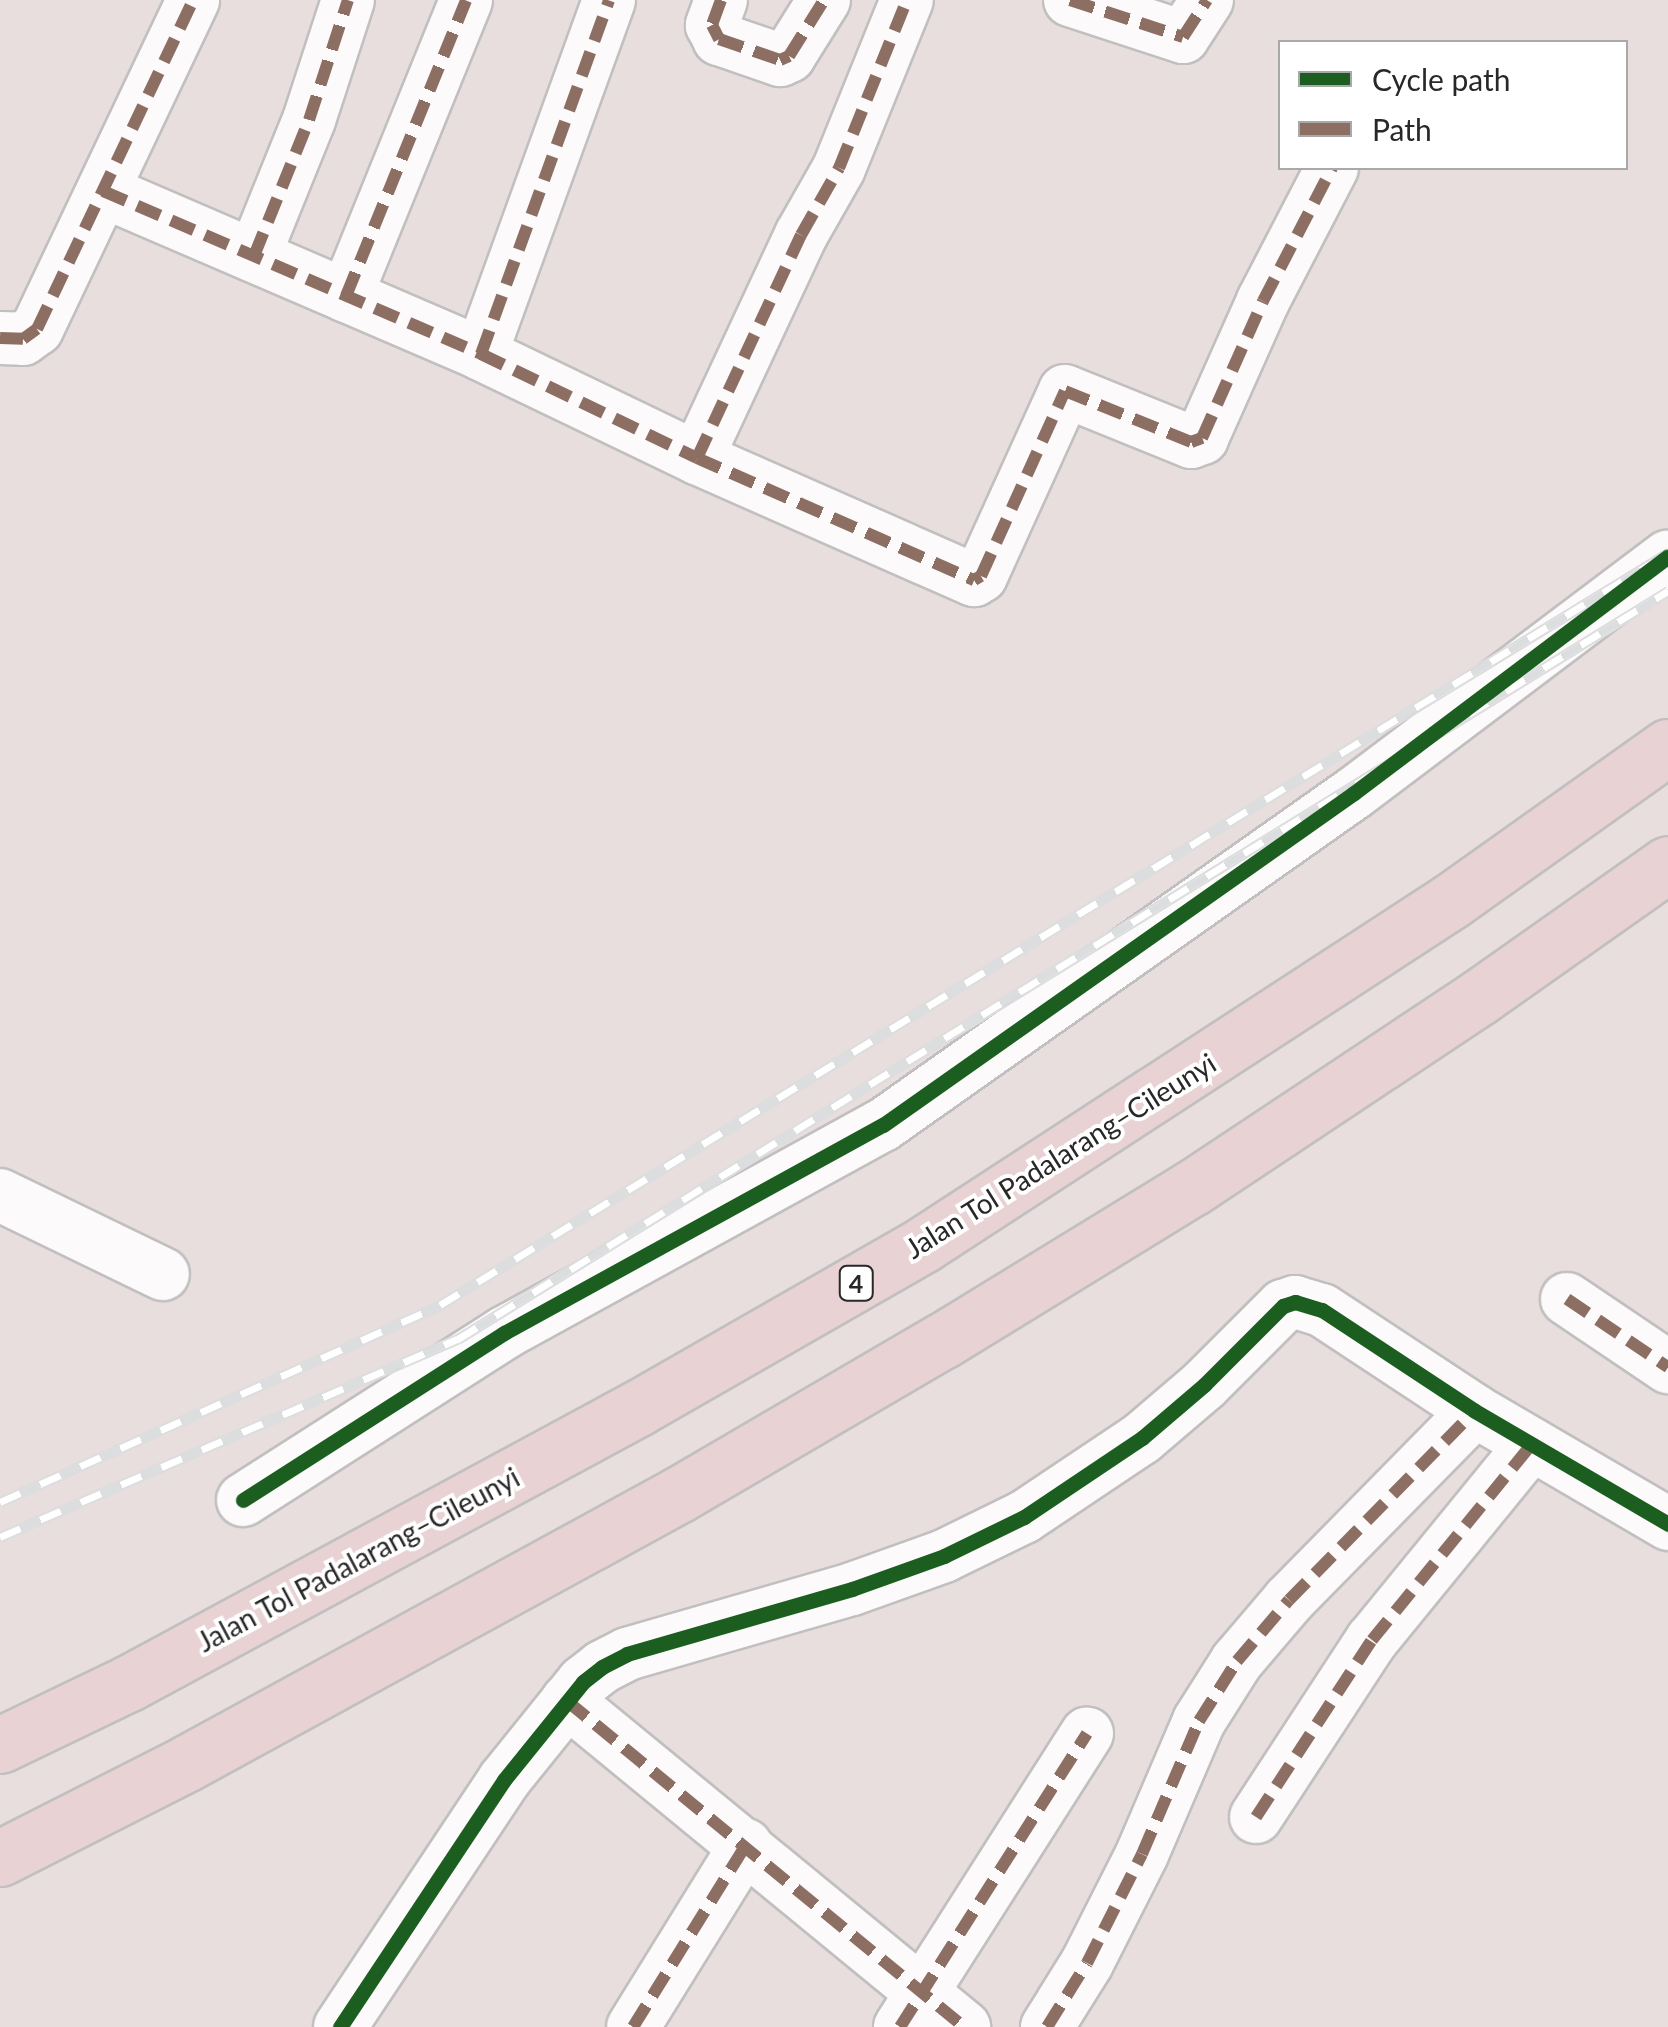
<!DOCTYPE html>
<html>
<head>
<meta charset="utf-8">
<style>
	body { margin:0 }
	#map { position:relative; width:1668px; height:2027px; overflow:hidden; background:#e8dedd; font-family:Lato,sans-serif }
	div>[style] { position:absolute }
	.roads { filter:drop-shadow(2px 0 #c1bfbf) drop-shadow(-2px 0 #c1bfbf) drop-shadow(0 2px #c1bfbf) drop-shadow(0 -2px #c1bfbf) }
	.minor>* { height:52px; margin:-26px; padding:0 26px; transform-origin:26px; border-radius:26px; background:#fcfafa }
	.highway>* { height:55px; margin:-27.5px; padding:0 27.5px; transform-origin:27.5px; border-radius:27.5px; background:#e8d2d4 }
	.rail>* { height:11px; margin-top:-5.5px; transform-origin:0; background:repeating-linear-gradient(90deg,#fff 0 22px,#dcddde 0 44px); box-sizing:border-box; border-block:2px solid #dcddde }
	.quiet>* { height:12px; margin-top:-6px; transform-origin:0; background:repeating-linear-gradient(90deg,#8d6e63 0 25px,transparent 0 37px) }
	.cycleway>* { height:15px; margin:-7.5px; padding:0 7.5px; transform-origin:7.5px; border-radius:7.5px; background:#1b5e20 }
	span { translate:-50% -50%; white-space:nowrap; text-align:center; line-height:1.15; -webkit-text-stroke:8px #fff; paint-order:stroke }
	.shield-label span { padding:2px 8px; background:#fff; border:2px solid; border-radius:8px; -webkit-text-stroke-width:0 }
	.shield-label { font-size:25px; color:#282828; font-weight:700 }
	.street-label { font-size:28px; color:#282828 }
	.legend { position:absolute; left:1278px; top:40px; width:350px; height:130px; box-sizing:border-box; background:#fff; border:2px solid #a9a9a9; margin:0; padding:12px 18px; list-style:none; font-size:30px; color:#282828 }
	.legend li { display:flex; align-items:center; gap:20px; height:50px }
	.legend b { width:50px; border:2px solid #a9a9a9 }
</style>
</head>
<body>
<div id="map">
	<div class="roads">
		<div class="minor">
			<i style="left:721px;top:0;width:27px;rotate:110deg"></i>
			<i style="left:712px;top:25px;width:16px;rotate:63deg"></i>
			<i style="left:719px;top:39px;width:65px;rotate:19deg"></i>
			<i style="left:780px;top:60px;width:10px;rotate:-24deg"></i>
			<i style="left:789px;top:56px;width:66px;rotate:-58deg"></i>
			<i style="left:1070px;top:0;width:119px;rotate:18.1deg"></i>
			<i style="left:1183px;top:37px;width:44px;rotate:-57deg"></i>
			<i style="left:103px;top:191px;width:412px;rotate:23.3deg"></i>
			<i style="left:481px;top:354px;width:240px;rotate:25.7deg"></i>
			<i style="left:697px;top:458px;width:303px;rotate:23.8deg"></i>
			<i style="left:974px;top:580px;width:8px;rotate:-30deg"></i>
			<i style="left:981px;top:576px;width:203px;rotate:-65.6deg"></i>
			<i style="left:1065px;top:391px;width:136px;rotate:22deg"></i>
			<i style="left:1191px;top:442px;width:12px;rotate:-20deg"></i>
			<i style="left:1202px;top:438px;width:150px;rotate:-66deg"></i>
			<i style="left:1263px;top:301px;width:150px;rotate:-62.6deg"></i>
			<i style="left:254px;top:256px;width:147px;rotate:-68deg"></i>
			<i style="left:309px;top:120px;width:126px;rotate:-72deg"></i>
			<i style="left:346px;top:296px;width:319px;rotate:-67.9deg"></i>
			<i style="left:0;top:338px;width:23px;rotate:2deg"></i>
			<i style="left:23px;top:339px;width:17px;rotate:-36deg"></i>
			<i style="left:37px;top:329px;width:364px;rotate:-64.6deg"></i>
			<i style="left:481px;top:354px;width:376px;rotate:-70.1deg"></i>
			<i style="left:697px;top:458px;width:246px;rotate:-65deg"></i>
			<i style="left:801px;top:235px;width:77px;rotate:-60.4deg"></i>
			<i style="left:839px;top:168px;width:181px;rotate:-68deg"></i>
			<i style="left:0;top:1195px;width:181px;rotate:25.9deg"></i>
			<i style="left:1567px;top:1299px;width:122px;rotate:34deg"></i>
			<i style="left:243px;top:1500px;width:310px;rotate:-32.6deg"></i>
			<i style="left:504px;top:1333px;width:432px;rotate:-28.8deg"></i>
			<i style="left:883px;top:1125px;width:576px;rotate:-35.18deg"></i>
			<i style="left:1354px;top:793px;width:393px;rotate:-37deg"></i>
			<i style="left:567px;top:1701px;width:514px;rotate:39.39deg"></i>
			<i style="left:1256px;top:1817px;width:212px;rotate:-56.8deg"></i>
			<i style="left:1372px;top:1640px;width:252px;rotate:-50.8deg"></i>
			<i style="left:340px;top:2027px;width:296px;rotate:-56.4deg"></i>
			<i style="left:504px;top:1780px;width:126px;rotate:-51.1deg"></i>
			<i style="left:583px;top:1682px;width:24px;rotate:-38deg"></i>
			<i style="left:602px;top:1667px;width:28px;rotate:-27deg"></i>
			<i style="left:627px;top:1654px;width:234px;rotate:-16.1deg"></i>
			<i style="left:852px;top:1589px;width:98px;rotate:-19.7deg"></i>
			<i style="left:944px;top:1556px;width:89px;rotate:-26deg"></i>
			<i style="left:1024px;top:1517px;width:142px;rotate:-33.8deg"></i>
			<i style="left:1142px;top:1438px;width:82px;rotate:-40.5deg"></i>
			<i style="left:1204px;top:1385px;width:112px;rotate:-45deg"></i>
			<i style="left:1283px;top:1306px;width:13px;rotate:-18deg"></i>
			<i style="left:1295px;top:1302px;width:28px;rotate:17deg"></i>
			<i style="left:1322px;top:1310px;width:183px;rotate:33.4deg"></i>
			<i style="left:1475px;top:1411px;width:224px;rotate:30.3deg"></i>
			<i style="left:633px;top:2027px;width:214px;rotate:-58.2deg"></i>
			<i style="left:900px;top:2027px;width:348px;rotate:-57.5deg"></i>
			<i style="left:1047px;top:2027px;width:75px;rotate:-58deg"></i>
			<i style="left:1087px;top:1963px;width:122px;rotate:-63.2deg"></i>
			<i style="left:1142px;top:1854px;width:145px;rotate:-66.8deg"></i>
			<i style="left:1199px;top:1721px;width:71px;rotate:-57.7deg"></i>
			<i style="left:1237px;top:1661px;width:80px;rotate:-49.6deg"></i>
			<i style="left:1289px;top:1600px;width:265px;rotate:-45.5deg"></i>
		</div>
		<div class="highway">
			<i style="left:0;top:1745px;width:143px;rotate:-25.7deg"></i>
			<i style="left:129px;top:1683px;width:579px;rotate:-28.38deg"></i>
			<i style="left:638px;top:1408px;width:330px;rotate:-29.8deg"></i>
			<i style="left:924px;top:1244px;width:629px;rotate:-33.06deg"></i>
			<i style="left:1451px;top:901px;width:266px;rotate:-35.4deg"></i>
			<i style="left:0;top:1858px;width:210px;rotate:-26.9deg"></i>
			<i style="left:187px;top:1763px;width:559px;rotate:-28.63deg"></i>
			<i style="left:678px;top:1495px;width:306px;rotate:-30.3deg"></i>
			<i style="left:942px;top:1341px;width:293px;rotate:-31.5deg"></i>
			<i style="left:1192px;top:1188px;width:343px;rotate:-33.6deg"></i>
			<i style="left:1478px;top:998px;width:232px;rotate:-35.2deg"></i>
		</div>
	</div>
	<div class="rail">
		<i style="left:0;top:1502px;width:482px;rotate:-24.1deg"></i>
		<i style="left:440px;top:1305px;width:1440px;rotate:-31.48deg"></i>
		<i style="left:0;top:1537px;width:499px;rotate:-23.4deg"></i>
		<i style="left:458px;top:1339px;width:1423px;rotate:-31.72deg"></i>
	</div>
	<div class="quiet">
		<i style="left:721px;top:0;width:27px;rotate:110deg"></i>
		<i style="left:712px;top:25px;width:16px;rotate:63deg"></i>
		<i style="left:719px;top:39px;width:65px;rotate:19deg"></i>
		<i style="left:780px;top:60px;width:10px;rotate:-24deg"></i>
		<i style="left:789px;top:56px;width:66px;rotate:-58deg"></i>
		<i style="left:1070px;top:0;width:119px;rotate:18.1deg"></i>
		<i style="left:1183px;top:37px;width:44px;rotate:-57deg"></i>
		<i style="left:103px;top:191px;width:412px;rotate:23.3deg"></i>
		<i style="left:481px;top:354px;width:240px;rotate:25.7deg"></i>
		<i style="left:697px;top:458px;width:303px;rotate:23.8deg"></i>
		<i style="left:974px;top:580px;width:8px;rotate:-30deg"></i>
		<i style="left:981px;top:576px;width:203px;rotate:-65.6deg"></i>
		<i style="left:1065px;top:391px;width:136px;rotate:22deg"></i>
		<i style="left:1191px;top:442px;width:12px;rotate:-20deg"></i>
		<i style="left:1202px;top:438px;width:150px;rotate:-66deg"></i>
		<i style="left:1263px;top:301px;width:150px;rotate:-62.6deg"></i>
		<i style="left:254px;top:256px;width:147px;rotate:-68deg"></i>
		<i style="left:309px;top:120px;width:126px;rotate:-72deg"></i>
		<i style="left:346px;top:296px;width:319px;rotate:-67.9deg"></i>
		<i style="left:0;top:338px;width:23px;rotate:2deg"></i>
		<i style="left:23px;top:339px;width:17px;rotate:-36deg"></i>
		<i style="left:37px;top:329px;width:364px;rotate:-64.6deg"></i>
		<i style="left:481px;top:354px;width:376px;rotate:-70.1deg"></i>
		<i style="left:697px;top:458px;width:246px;rotate:-65deg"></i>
		<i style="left:801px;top:235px;width:77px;rotate:-60.4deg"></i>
		<i style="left:839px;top:168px;width:181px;rotate:-68deg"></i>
		<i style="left:1567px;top:1299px;width:122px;rotate:34deg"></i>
		<i style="left:567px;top:1701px;width:514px;rotate:39.39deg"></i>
		<i style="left:1256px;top:1817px;width:212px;rotate:-56.8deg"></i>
		<i style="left:1372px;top:1640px;width:252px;rotate:-50.8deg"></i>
		<i style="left:633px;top:2027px;width:214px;rotate:-58.2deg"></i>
		<i style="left:900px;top:2027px;width:348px;rotate:-57.5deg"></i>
		<i style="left:1047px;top:2027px;width:75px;rotate:-58deg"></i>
		<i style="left:1087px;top:1963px;width:122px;rotate:-63.2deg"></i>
		<i style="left:1142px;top:1854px;width:145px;rotate:-66.8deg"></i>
		<i style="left:1199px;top:1721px;width:71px;rotate:-57.7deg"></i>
		<i style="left:1237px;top:1661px;width:80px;rotate:-49.6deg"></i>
		<i style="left:1289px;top:1600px;width:265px;rotate:-45.5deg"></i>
	</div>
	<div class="cycleway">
		<i style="left:243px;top:1500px;width:310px;rotate:-32.6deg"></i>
		<i style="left:504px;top:1333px;width:432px;rotate:-28.8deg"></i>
		<i style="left:883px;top:1125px;width:576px;rotate:-35.18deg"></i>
		<i style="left:1354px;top:793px;width:393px;rotate:-37deg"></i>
		<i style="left:340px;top:2027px;width:296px;rotate:-56.4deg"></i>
		<i style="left:504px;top:1780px;width:126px;rotate:-51.1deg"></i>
		<i style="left:583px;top:1682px;width:24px;rotate:-38deg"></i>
		<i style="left:602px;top:1667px;width:28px;rotate:-27deg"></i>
		<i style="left:627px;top:1654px;width:234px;rotate:-16.1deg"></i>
		<i style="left:852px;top:1589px;width:98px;rotate:-19.7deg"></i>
		<i style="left:944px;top:1556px;width:89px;rotate:-26deg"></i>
		<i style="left:1024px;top:1517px;width:142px;rotate:-33.8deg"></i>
		<i style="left:1142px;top:1438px;width:82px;rotate:-40.5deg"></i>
		<i style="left:1204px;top:1385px;width:112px;rotate:-45deg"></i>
		<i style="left:1283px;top:1306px;width:13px;rotate:-18deg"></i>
		<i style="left:1295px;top:1302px;width:28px;rotate:17deg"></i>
		<i style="left:1322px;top:1310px;width:183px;rotate:33.4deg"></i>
		<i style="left:1475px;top:1411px;width:224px;rotate:30.3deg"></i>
	</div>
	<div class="shield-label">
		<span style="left:856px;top:1283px">4</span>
	</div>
	<div class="street-label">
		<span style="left:1060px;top:1155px;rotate:-32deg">Jalan Tol Padalarang–Cileunyi</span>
		<span style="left:358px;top:1559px;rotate:-28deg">Jalan Tol Padalarang–Cileunyi</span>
	</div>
	<ul class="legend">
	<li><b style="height:12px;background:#1b5e20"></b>Cycle path</li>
	<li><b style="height:12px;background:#8d6e63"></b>Path</li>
	</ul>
</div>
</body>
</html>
